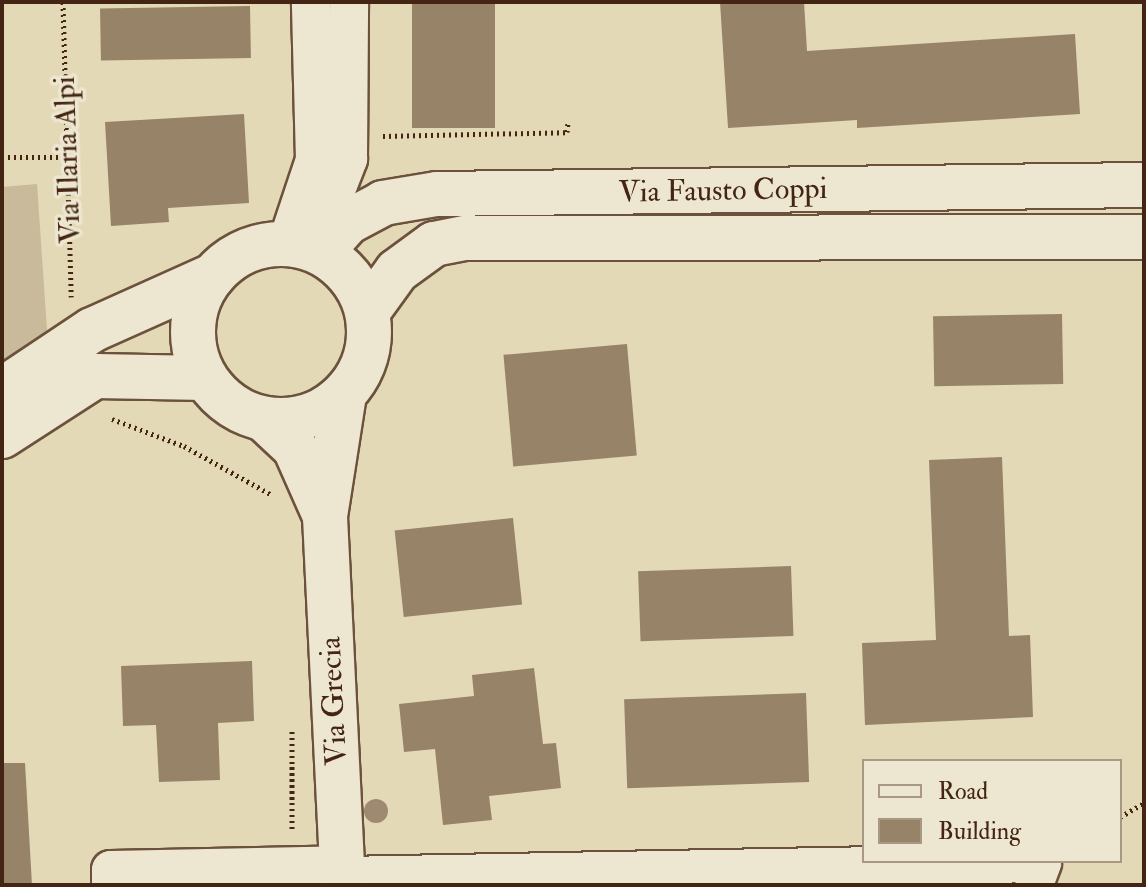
<!DOCTYPE html>
<html>
<head>
<meta charset="utf-8">
<style>
	body { margin:0 }
	#map { position:relative; width:1146px; height:887px; overflow:hidden; background:#e3d9b7; font-family:"IM FELL Double Pica",serif }
	div>[style] { position:absolute }
	.green>* { inset:0; background:#c8ba9b }
	.building>* { inset:0; background:#978368; transform-origin:0 0 }
	.path>* { height:5px; margin-top:-2.5px; transform-origin:0; background:repeating-linear-gradient(90deg,#442513 0 2px,transparent 0 6px) }
	.roads { filter:drop-shadow(2px 0 #6c523c) drop-shadow(-2px 0 #6c523c) drop-shadow(0 2px #6c523c) drop-shadow(0 -2px #6c523c) }
	.minor>* { height:38px; margin:-19px; padding:0 19px; transform-origin:19px; border-radius:19px; background:#ede6d0 }
	.tertiary>* { height:44px; margin:-22px; padding:0 22px; transform-origin:22px; border-radius:22px; background:#ede6d0 }
	.tertiary>.ring { margin:-22px; padding:0; box-sizing:content-box; background:none; border:44px solid #ede6d0; border-radius:50% }
	.trees>* { width:24px; height:24px; margin:-12px; border-radius:50%; background:#9e8a70 }
	span { translate:-50% -50%; white-space:nowrap; text-align:center; line-height:1.15; -webkit-text-stroke:7px #ede6d0; paint-order:stroke }
	.street-label { font-size:30px; color:#442513 }
	.frame { position:absolute; inset:0; border:4px solid #442513; pointer-events:none }
	.legend { position:absolute; left:862px; top:759px; width:260px; height:104px; box-sizing:border-box; background:#ede6d0; border:2px solid #a99984; margin:0; padding:10px 14px; list-style:none; font-size:24px; color:#442513 }
	.legend li { display:flex; align-items:center; gap:16px; height:40px }
	.legend b { width:40px; border:2px solid #a99984 }
</style>
</head>
<body>
<div id="map">
	<div class="green">
		<i style="clip-path:polygon(37px 184px,47px 330px,2px 365px,2px 187px)"></i>
	</div>
	<div class="building">
		<i style="left:412px;top:2px;width:83px;height:126px"></i>
		<i style="clip-path:polygon(720px 2px,804px 2px,807px 51px,1075px 34px,1080px 114px,857px 128px,857px 120px,728px 128px)"></i>
		<i style="left:250px;top:6px;width:52px;height:150px;rotate:89deg"></i>
		<i style="clip-path:polygon(244px 114px,249px 203px,168px 208px,169px 222px,111px 226px,105px 122px)"></i>
		<i style="left:1062px;top:314px;width:70px;height:129px;rotate:89deg"></i>
		<i style="left:627px;top:344px;width:112px;height:124px;rotate:85deg"></i>
		<i style="clip-path:polygon(1002px 457px,1009px 636px,1030px 635px,1033px 717px,865px 725px,862px 643px,936px 640px,929px 460px)"></i>
		<i style="left:513px;top:518px;width:87px;height:119px;rotate:84deg"></i>
		<i style="left:791px;top:566px;width:70px;height:153px;rotate:88deg"></i>
		<i style="clip-path:polygon(252px 661px,254px 721px,218px 723px,220px 780px,159px 782px,156px 725px,123px 726px,121px 666px)"></i>
		<i style="clip-path:polygon(534px 668px,543px 744px,556px 743px,561px 788px,489px 796px,492px 820px,443px 825px,435px 749px,404px 752px,399px 704px,474px 696px,472px 675px)"></i>
		<i style="left:806px;top:693px;width:89px;height:182px;rotate:88deg"></i>
		<i style="clip-path:polygon(2px 763px,25px 763px,32px 885px,2px 885px)"></i>
	</div>
	<div class="path">
		<i style="left:63px;top:2px;width:295px;rotate:88.4deg"></i>
		<i style="left:383px;top:136px;width:184px;rotate:-1.2deg"></i>
		<i style="left:567px;top:132px;width:10px;rotate:-84deg"></i>
		<i style="left:2px;top:157px;width:66px"></i>
		<i style="left:223px;top:239px;width:34px;rotate:-23deg"></i>
		<i style="left:112px;top:419px;width:77px;rotate:20.6deg"></i>
		<i style="left:184px;top:446px;width:101px;rotate:29.1deg"></i>
		<i style="left:1120px;top:817px;width:28px;rotate:-30deg"></i>
		<i style="left:292px;top:829px;width:98px;rotate:-90deg"></i>
	</div>
	<div class="roads">
		<div class="minor">
			<i style="left:287px;top:244px;width:89px;rotate:-71.6deg"></i>
			<i style="left:315px;top:160px;width:158px;rotate:-91.5deg"></i>
			<i style="left:313px;top:249px;width:97px;rotate:-68.7deg"></i>
			<i style="left:348px;top:159px;width:157px;rotate:-89.6deg"></i>
			<i style="left:343px;top:876px;width:699px;rotate:-1.07deg"></i>
			<i style="left:1042px;top:863px;width:23px;rotate:110deg"></i>
			<i style="left:111px;top:885px;width:15px;rotate:-90deg"></i>
			<i style="left:111px;top:870px;width:231px;rotate:-1.2deg"></i>
		</div>
		<div class="tertiary">
			<i class="ring" style="left:193px;top:244px;width:132px;height:132px"></i>
			<i style="left:321px;top:252px;width:40px;rotate:-48deg"></i>
			<i style="left:348px;top:222px;width:40px;rotate:-28deg"></i>
			<i style="left:383px;top:203px;width:55px;rotate:-9.5deg"></i>
			<i style="left:437px;top:194px;width:707px;rotate:-0.73deg"></i>
			<i style="left:368px;top:311px;width:49px;rotate:-54.1deg"></i>
			<i style="left:397px;top:271px;width:46px;rotate:-36.1deg"></i>
			<i style="left:434px;top:244px;width:33px;rotate:-11deg"></i>
			<i style="left:466px;top:238px;width:678px;rotate:-0.08deg"></i>
			<i style="left:2px;top:390px;width:108px;rotate:-33.7deg"></i>
			<i style="left:92px;top:330px;width:133px;rotate:-24.1deg"></i>
			<i style="left:264px;top:419px;width:42px;rotate:43.1deg"></i>
			<i style="left:295px;top:448px;width:74px;rotate:66.2deg"></i>
			<i style="left:2px;top:436px;width:111px;rotate:-32.8deg"></i>
			<i style="left:95px;top:376px;width:110px;rotate:1deg"></i>
			<i style="left:343px;top:885px;width:369px;rotate:-92.8deg"></i>
			<i style="left:325px;top:516px;width:122px;rotate:-81.1deg"></i>
		</div>
	</div>
	<div class="trees">
		<i style="left:376px;top:811px"></i>
	</div>
	<div class="street-label">
		<span style="left:68px;top:160px;rotate:-92deg">Via Ilaria Alpi</span>
		<span style="left:723px;top:191px;rotate:-1deg">Via Fausto Coppi</span>
		<span style="left:334px;top:701px;rotate:-93deg">Via Grecia</span>
	</div>
	<div class="frame"></div>
	<ul class="legend">
	<li><b style="height:10px;background:#ede6d0"></b>Road</li>
	<li><b style="height:22px;background:#978368"></b>Building</li>
	</ul>
</div>
</body>
</html>
